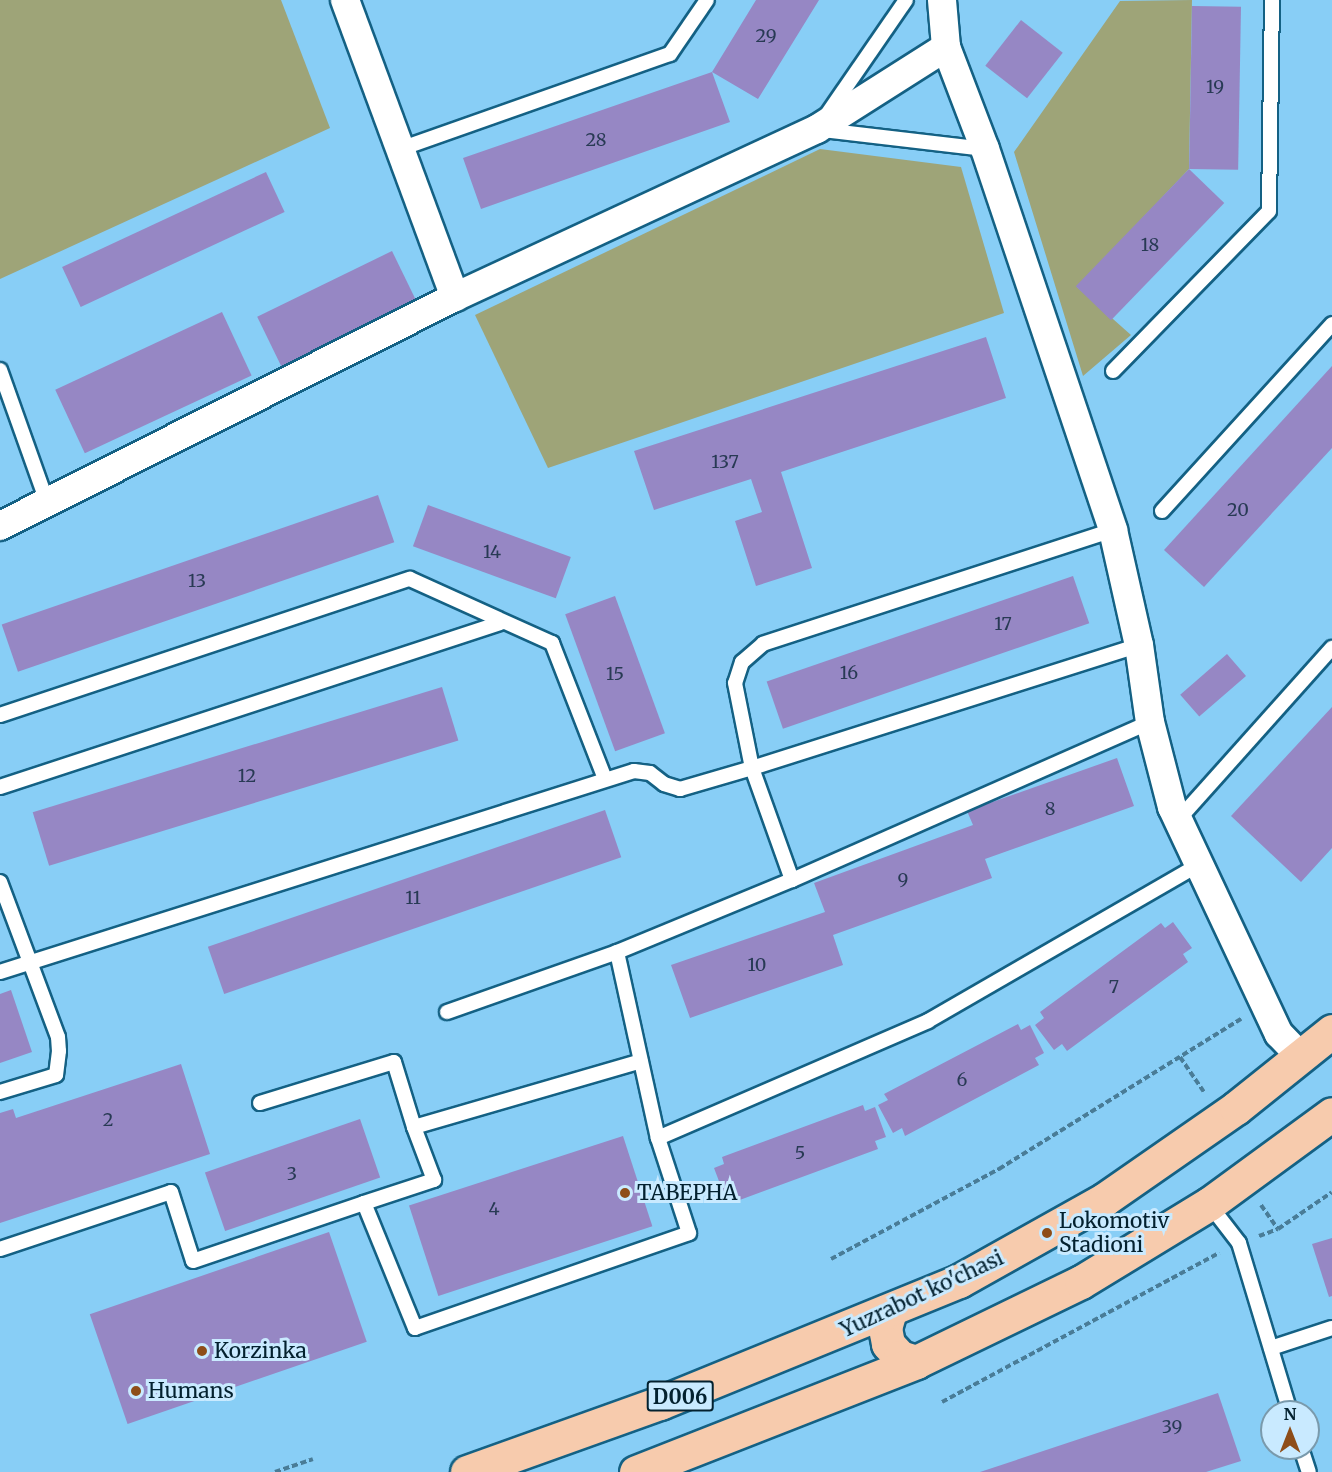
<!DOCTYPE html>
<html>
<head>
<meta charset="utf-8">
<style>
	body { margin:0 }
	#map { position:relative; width:1332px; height:1472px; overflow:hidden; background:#88cef6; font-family:Merriweather,serif }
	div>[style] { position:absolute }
	.green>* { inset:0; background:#9ea478 }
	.building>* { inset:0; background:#9687c4; transform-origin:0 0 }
	.path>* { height:4px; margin-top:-2px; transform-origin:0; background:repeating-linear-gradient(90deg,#497c97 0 6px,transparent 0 9px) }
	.roads { filter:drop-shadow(2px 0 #146184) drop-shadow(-2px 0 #146184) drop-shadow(0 2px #146184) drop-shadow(0 -2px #146184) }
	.lane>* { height:14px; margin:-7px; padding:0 7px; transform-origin:7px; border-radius:7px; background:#fff }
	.street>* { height:28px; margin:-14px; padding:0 14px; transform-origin:14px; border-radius:14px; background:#fff }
	.primary>* { height:33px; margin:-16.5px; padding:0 16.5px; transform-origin:16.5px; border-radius:16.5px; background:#f7cbad }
	.dots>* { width:16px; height:16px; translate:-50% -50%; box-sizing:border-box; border:3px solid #c9eaff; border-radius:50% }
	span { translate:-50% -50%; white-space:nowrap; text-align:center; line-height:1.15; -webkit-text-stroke:6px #c9eaff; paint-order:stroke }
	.number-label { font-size:18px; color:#283a54 }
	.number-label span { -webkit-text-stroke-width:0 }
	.shield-label span { padding:2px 4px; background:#c9eaff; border:2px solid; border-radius:4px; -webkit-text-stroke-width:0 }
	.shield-label { font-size:20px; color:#03212f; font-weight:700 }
	.poi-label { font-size:21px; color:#03212f }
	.left { translate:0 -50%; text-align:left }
	.street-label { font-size:21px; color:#03212f }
	.north { position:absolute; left:1260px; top:1400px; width:60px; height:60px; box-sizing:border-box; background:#c9eaff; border:2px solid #7a9aac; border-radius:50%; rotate:0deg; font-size:16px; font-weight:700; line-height:24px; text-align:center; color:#03212f }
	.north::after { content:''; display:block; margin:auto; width:21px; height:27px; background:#8e4d18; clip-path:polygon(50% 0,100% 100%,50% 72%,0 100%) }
</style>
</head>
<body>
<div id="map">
	<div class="green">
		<i style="clip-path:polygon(0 0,281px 0,330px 128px,0 279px)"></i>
		<i style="clip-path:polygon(1192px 0,1189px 169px,1077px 287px,1131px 335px,1083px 376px,1014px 152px,1120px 1px)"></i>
		<i style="clip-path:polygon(820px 149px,961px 167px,1004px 313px,548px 468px,475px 315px)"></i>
	</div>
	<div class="building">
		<i style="clip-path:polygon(756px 0,819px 0,758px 99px,712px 72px,730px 122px,481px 209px,463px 158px,712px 72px)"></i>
		<i style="left:1192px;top:6px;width:49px;height:163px;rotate:1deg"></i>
		<i style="left:1021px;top:20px;width:53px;height:58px;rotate:38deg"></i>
		<i style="left:1189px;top:169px;width:49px;height:163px;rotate:44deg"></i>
		<i style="left:266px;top:172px;width:44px;height:225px;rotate:65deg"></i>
		<i style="left:392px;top:251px;width:55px;height:150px;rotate:64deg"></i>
		<i style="left:222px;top:312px;width:70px;height:184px;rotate:65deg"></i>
		<i style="clip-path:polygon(986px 337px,1006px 398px,781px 472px,812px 568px,756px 586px,735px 521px,762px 512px,751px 479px,654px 510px,634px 451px)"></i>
		<i style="clip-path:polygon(1332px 366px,1332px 448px,1204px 587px,1164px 550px)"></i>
		<i style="left:378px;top:495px;width:50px;height:398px;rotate:71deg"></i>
		<i style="left:428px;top:505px;width:152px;height:44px;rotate:20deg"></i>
		<i style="left:1073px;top:576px;width:50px;height:324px;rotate:71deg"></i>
		<i style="left:615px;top:596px;width:146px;height:53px;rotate:70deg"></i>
		<i style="left:1227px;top:654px;width:29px;height:62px;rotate:49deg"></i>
		<i style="left:442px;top:687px;width:56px;height:428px;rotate:73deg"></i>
		<i style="clip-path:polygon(1332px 707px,1332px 848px,1301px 882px,1231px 816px)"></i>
		<i style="clip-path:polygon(1117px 758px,1134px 806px,985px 859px,992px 878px,833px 935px,843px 965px,690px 1018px,671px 965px,825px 912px,814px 883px,973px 825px,967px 811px)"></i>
		<i style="left:605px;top:810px;width:50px;height:420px;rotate:71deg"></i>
		<i style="clip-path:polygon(1173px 922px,1192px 948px,1183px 954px,1188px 962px,1067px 1051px,1062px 1044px,1054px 1050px,1035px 1025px,1044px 1018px,1040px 1012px,1161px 923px,1165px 928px)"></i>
		<i style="clip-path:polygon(11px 990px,32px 1052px,0 1063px,0 994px)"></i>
		<i style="clip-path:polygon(1018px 1024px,1021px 1030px,1030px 1025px,1044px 1053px,1035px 1058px,1039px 1065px,905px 1136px,902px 1128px,893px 1133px,878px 1105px,888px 1100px,884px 1094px)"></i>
		<i style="clip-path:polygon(181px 1064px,210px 1154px,0 1223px,0 1113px,13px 1109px,16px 1118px)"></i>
		<i style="clip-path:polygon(863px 1105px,865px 1111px,875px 1107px,886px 1137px,875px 1141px,878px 1149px,737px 1201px,734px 1194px,725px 1197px,714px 1168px,724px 1164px,722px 1157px)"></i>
		<i style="left:360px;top:1119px;width:62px;height:164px;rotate:71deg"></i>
		<i style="left:623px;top:1136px;width:95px;height:225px;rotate:72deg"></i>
		<i style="left:329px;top:1232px;width:116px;height:253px;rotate:71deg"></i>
		<i style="clip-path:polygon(1332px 1238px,1332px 1296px,1329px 1297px,1312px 1244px)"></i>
		<i style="clip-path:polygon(1218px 1393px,1241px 1461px,1206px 1472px,980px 1472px)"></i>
	</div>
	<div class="path">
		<i style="left:1180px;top:1057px;width:42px;rotate:55.6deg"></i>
		<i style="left:1261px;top:1205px;width:29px;rotate:55deg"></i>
		<i style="left:1259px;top:1236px;width:20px;rotate:-20deg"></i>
		<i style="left:1278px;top:1229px;width:65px;rotate:-34.4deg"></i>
		<i style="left:831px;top:1259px;width:191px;rotate:-28.2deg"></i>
		<i style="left:999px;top:1169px;width:285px;rotate:-31.8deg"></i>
		<i style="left:942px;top:1402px;width:315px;rotate:-28.3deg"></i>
		<i style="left:275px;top:1472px;width:40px;rotate:-18.9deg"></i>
	</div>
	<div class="roads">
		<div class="lane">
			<i style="left:828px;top:113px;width:137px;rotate:-55.4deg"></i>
			<i style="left:823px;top:130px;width:163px;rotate:6.7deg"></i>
			<i style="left:400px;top:149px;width:286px;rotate:-19.4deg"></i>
			<i style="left:670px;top:54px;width:65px;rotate:-55.6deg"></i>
			<i style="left:0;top:370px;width:140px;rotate:70.4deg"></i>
			<i style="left:1113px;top:371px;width:223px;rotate:-45.7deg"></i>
			<i style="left:1269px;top:211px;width:211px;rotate:-89.2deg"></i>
			<i style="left:1162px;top:511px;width:253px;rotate:-47.7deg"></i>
			<i style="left:1113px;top:530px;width:368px;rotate:162deg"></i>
			<i style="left:763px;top:644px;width:28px;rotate:139deg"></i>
			<i style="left:742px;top:662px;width:22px;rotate:108deg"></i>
			<i style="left:735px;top:683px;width:87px;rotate:78.7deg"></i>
			<i style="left:752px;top:768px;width:406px;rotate:-17.6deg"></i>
			<i style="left:0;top:715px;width:432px;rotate:-18.4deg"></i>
			<i style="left:410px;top:579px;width:156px;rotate:24.3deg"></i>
			<i style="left:552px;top:643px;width:146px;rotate:68.7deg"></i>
			<i style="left:0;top:787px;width:529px;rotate:-18.16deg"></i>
			<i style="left:1178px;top:820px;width:231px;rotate:-48.2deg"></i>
			<i style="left:0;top:882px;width:165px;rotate:69.5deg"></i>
			<i style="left:58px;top:1037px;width:14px;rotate:86deg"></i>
			<i style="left:59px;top:1051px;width:24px;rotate:97deg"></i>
			<i style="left:56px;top:1075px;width:59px;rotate:163.1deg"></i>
			<i style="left:617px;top:952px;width:190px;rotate:77.6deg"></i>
			<i style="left:0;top:972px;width:665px;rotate:-17.59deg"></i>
			<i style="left:634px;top:771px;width:16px;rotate:7deg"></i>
			<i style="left:650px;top:773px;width:18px;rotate:38deg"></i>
			<i style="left:664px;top:784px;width:17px;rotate:17deg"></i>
			<i style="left:680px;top:789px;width:75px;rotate:-16.3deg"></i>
			<i style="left:752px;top:768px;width:119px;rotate:70.3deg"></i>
			<i style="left:447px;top:1012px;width:180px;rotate:-19.4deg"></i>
			<i style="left:617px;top:952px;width:189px;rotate:-22.4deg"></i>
			<i style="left:792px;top:880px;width:391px;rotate:-23.8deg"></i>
			<i style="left:260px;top:1103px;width:140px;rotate:-17deg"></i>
			<i style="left:394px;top:1062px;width:68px;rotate:72.9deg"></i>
			<i style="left:414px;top:1127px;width:236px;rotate:-16.2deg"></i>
			<i style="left:364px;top:1203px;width:74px;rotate:-18.2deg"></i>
			<i style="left:434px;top:1180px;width:57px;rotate:-110.7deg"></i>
			<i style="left:1209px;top:1204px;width:49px;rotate:52.4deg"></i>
			<i style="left:1239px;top:1243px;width:177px;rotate:73.2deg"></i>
			<i style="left:0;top:1249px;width:180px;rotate:-18.4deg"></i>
			<i style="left:171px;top:1192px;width:72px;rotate:72.3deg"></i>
			<i style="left:193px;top:1261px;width:181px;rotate:-18.7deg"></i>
			<i style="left:364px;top:1203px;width:135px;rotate:67.8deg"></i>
			<i style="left:415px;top:1328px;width:290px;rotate:-19.1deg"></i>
			<i style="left:689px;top:1233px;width:100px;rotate:-108.1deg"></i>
			<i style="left:658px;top:1138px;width:294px;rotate:-23.4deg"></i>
			<i style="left:928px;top:1021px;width:312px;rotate:-30deg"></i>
			<i style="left:1271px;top:1348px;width:64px;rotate:-18.2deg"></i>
			<i style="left:1301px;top:1448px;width:25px;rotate:72deg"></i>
		</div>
		<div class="street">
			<i style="left:345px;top:0;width:317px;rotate:69.7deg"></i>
			<i style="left:946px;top:47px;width:109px;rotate:69.1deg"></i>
			<i style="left:985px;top:149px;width:402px;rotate:71.4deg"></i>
			<i style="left:1113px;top:530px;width:118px;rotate:77.3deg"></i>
			<i style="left:1139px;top:645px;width:78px;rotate:81.9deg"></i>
			<i style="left:1150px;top:722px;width:88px;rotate:75.5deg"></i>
			<i style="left:1172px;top:807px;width:251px;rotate:64.8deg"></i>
			<i style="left:1279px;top:1034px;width:30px;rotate:46deg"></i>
			<i style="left:0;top:526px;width:509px;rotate:-26.72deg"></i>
			<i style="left:455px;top:297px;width:399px;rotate:-24.9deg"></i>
			<i style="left:817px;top:129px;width:153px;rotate:-32.4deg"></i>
			<i style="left:946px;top:47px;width:47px;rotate:-94.9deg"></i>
		</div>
		<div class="primary">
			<i style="left:890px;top:1311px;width:18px;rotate:106deg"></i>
			<i style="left:885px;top:1328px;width:16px;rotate:79deg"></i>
			<i style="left:888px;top:1344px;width:18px;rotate:47deg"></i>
			<i style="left:900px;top:1357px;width:17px;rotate:17deg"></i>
			<i style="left:467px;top:1472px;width:205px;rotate:-19.7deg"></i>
			<i style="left:660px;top:1403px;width:323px;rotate:-22.2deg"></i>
			<i style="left:959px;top:1281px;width:167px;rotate:-29.3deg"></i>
			<i style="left:1105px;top:1199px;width:160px;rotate:-34.8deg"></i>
			<i style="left:1236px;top:1108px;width:123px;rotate:-38.7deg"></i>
			<i style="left:636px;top:1472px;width:301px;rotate:-21.4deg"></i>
			<i style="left:916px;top:1362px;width:183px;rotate:-25.9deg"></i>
			<i style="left:1081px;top:1282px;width:150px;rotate:-31.4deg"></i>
			<i style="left:1209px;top:1204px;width:152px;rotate:-36.2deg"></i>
		</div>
	</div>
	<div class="dots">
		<i style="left:625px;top:1193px;background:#8e4d18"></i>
		<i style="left:1047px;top:1233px;background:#8e4d18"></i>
		<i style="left:202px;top:1351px;background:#8e4d18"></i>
		<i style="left:136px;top:1391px;background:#8e4d18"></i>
	</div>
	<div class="number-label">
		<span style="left:766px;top:36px">29</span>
		<span style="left:1215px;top:87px">19</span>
		<span style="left:596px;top:140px">28</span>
		<span style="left:1150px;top:245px">18</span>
		<span style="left:725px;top:462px">137</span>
		<span style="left:1238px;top:510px">20</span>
		<span style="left:492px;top:552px">14</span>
		<span style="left:197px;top:581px">13</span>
		<span style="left:1003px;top:624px">17</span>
		<span style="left:849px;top:673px">16</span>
		<span style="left:615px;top:674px">15</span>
		<span style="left:247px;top:776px">12</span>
		<span style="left:1050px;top:809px">8</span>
		<span style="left:903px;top:880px">9</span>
		<span style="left:413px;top:898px">11</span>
		<span style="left:757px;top:965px">10</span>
		<span style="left:1114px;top:987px">7</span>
		<span style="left:962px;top:1080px">6</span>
		<span style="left:108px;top:1120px">2</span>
		<span style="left:800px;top:1153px">5</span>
		<span style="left:292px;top:1174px">3</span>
		<span style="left:494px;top:1209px">4</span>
		<span style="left:1172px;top:1427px">39</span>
	</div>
	<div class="shield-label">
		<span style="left:680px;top:1396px">D006</span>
	</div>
	<div class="poi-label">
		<span class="left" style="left:637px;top:1193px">ТАВЕРНА</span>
		<span class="left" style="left:1059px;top:1233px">Lokomotiv<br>Stadioni</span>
		<span class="left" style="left:214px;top:1351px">Korzinka</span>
		<span class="left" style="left:148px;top:1391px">Humans</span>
	</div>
	<div class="street-label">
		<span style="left:922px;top:1294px;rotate:-25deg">Yuzrabot ko'chasi</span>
	</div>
	<div class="north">N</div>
</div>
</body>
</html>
